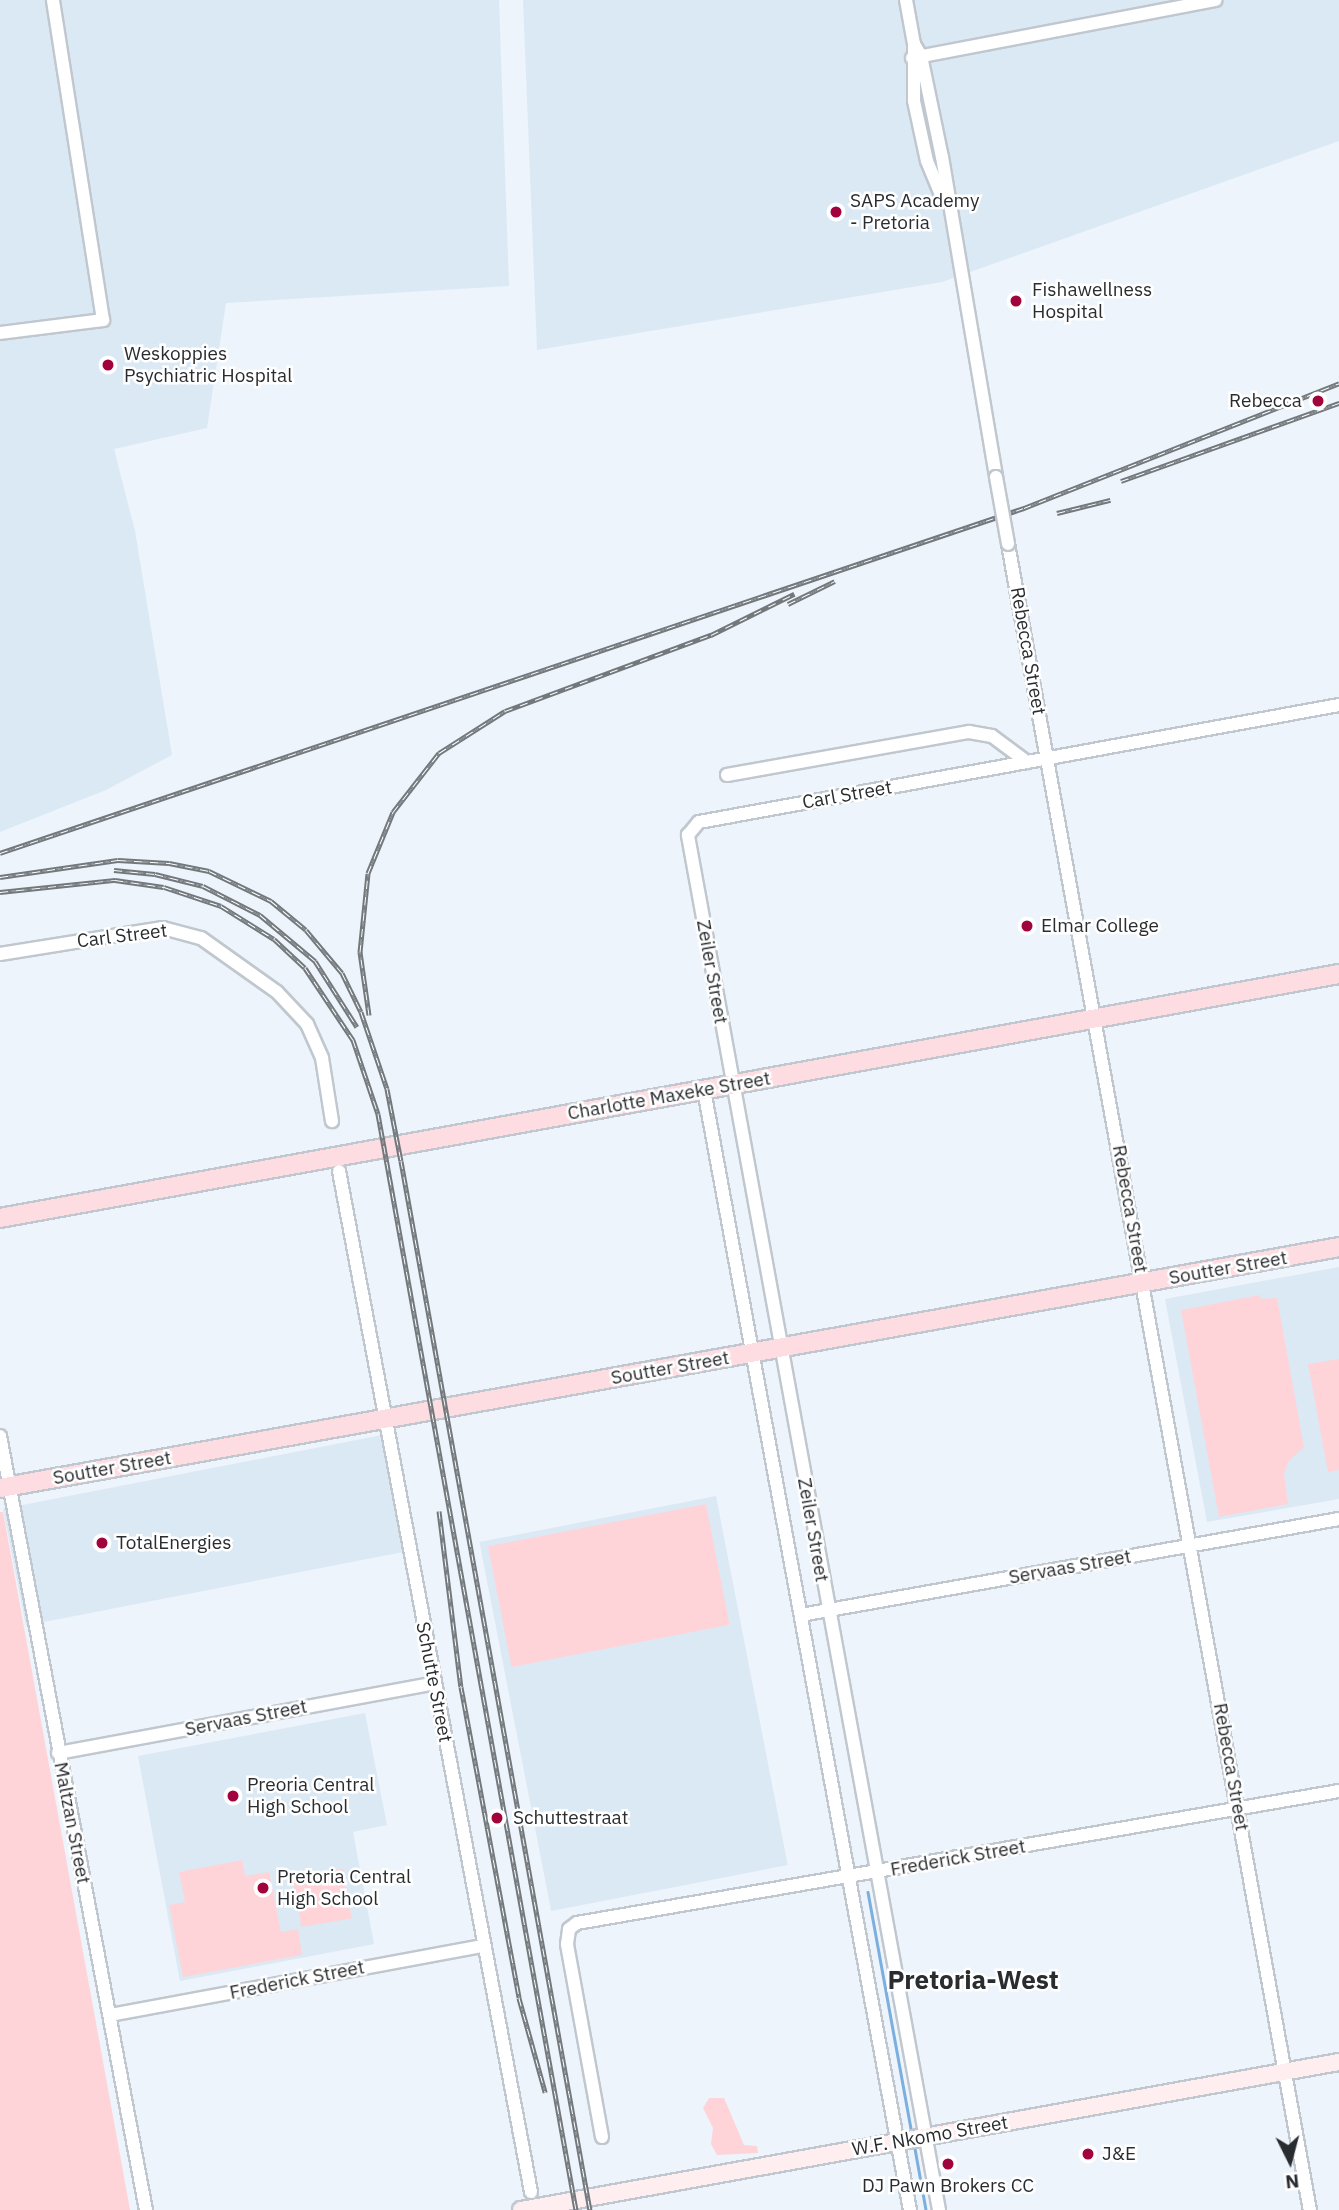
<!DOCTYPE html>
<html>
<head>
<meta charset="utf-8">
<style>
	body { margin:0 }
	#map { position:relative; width:1339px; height:2210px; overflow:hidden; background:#edf4fb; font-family:"IBM Plex Sans",sans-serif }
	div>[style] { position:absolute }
	.built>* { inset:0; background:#dbe9f5; transform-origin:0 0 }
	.green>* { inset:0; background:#fed4d8; transform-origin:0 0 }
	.stream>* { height:2.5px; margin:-1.25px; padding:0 1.25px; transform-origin:1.25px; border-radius:1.25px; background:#7cafdd }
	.roads { filter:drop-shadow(2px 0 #c0c7ce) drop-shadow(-2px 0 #c0c7ce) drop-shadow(0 2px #c0c7ce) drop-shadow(0 -2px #c0c7ce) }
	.minor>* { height:12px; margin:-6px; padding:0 6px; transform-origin:6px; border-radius:6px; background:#fff }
	.secondary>* { height:16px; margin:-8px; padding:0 8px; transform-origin:8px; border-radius:8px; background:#feeef0 }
	.primary>* { height:18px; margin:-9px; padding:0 9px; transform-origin:9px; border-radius:9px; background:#fddde1 }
	.rail>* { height:5px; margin-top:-2.5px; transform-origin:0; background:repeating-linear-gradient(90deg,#fff 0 8px,#73787c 0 16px); box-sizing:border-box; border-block:2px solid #73787c }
	.bridges { filter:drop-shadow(2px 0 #c0c7ce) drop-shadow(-2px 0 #c0c7ce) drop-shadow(0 2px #c0c7ce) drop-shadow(0 -2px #c0c7ce) }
	.minor-bridge>* { height:12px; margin:-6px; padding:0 6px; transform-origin:6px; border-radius:6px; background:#fff }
	.dots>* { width:19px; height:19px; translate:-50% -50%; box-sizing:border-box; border:4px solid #fff; border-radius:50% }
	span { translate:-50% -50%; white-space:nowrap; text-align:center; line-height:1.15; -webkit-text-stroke:5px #fff; paint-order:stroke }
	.poi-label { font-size:19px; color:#2a2d30 }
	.left { translate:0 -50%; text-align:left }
	.right { translate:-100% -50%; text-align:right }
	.street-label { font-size:19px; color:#2a2d30 }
	.district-label { font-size:26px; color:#2a2d30; font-weight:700 }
	.north { position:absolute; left:1255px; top:2126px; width:70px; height:70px; -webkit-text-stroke:5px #fff; paint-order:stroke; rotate:174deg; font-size:19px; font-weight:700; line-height:28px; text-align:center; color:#2a2d30 }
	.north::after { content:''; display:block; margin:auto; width:24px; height:32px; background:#2a2d30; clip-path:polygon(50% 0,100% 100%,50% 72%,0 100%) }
</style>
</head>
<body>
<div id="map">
	<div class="built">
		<i style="clip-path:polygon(0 0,499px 0,509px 286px,226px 303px,207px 428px,114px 449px,135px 531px,172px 755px,106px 790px,0 832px)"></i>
		<i style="clip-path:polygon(523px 0,1339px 0,1339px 141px,942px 282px,537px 350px)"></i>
		<i style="clip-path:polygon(1339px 1267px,1339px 1499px,1207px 1522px,1165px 1299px)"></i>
		<i style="left:382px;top:1435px;width:119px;height:386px;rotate:79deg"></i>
		<i style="left:716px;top:1496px;width:376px;height:241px;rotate:79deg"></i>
		<i style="clip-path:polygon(365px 1713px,387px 1825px,353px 1832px,374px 1944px,180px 1981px,138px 1756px)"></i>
	</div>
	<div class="green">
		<i style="clip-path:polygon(1260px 1295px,1261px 1299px,1277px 1298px,1304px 1447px,1289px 1461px,1284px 1473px,1288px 1504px,1219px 1517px,1181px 1310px)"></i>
		<i style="clip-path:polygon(1339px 1359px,1339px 1470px,1328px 1472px,1308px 1364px)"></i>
		<i style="left:706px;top:1504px;width:123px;height:222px;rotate:79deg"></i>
		<i style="clip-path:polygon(0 1512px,3px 1512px,130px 2210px,0 2210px)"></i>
		<i style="clip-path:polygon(242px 1860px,245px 1876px,269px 1872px,281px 1932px,298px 1929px,302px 1955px,183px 1977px,169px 1905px,185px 1902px,179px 1872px)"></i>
		<i style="left:343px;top:1869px;width:50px;height:51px;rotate:80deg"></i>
		<i style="clip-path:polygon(709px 2098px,724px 2098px,744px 2145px,757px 2146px,758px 2153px,717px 2155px,711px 2144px,713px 2128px,703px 2108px)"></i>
	</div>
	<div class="stream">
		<i style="left:868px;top:1892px;width:245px;rotate:79.7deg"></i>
		<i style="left:914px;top:2143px;width:68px;rotate:79.8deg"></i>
	</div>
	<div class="roads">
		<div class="minor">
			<i style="left:906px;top:0;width:45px;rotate:79.7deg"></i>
			<i style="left:914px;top:44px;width:57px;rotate:90deg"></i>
			<i style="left:914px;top:101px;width:61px;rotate:77.8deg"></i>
			<i style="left:927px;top:161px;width:44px;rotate:67.5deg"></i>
			<i style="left:914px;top:44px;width:14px;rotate:60deg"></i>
			<i style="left:921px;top:56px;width:103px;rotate:78.3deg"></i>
			<i style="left:942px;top:157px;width:325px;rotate:80.4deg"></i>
			<i style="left:912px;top:58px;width:309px;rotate:-10.8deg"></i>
			<i style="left:0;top:333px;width:104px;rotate:-7.2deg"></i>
			<i style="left:103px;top:320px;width:324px;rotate:-98.9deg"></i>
			<i style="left:1008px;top:544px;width:1693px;rotate:79.73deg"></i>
			<i style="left:727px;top:775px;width:246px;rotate:-10.1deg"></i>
			<i style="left:969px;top:732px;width:23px;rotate:10deg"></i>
			<i style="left:992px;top:736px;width:44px;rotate:36.6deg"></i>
			<i style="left:0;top:954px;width:165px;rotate:-9.1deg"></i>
			<i style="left:163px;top:928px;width:39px;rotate:15deg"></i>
			<i style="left:201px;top:938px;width:93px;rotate:35.4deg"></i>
			<i style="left:277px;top:992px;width:44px;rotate:46.8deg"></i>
			<i style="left:307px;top:1024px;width:37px;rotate:66deg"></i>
			<i style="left:322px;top:1058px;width:64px;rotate:81deg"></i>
			<i style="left:704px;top:1090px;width:1139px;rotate:79.58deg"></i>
			<i style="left:339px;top:1171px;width:1039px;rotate:79.35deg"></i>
			<i style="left:0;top:1436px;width:788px;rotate:79.32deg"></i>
			<i style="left:801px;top:1615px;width:546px;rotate:-10.12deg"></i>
			<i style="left:58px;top:1753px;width:382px;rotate:-10.5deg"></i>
			<i style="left:110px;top:2015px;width:380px;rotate:-10.5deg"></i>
			<i style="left:602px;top:2137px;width:196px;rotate:-100.3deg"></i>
			<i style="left:567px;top:1944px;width:15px;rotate:-82deg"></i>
			<i style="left:569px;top:1929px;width:10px;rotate:-37deg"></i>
			<i style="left:577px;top:1923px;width:773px;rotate:-9.83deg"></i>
			<i style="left:939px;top:2210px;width:1398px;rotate:-100.35deg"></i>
			<i style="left:688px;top:835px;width:17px;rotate:-50deg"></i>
			<i style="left:699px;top:822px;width:651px;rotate:-10.36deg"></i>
		</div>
		<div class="secondary">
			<i style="left:521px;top:2210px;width:831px;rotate:-10.26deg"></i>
		</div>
		<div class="primary">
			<i style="left:0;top:1218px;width:1361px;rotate:-10.33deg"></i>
			<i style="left:0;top:1488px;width:1361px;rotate:-10.2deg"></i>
		</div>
	</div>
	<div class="rail">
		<i style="left:1121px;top:481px;width:232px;rotate:-19.7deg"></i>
		<i style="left:1057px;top:513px;width:55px;rotate:-13.8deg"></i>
		<i style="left:788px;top:604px;width:52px;rotate:-26.1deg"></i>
		<i style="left:0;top:853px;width:1081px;rotate:-18.62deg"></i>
		<i style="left:1024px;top:508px;width:339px;rotate:-21.6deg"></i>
		<i style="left:114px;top:870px;width:41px;rotate:5.6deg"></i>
		<i style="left:155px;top:874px;width:49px;rotate:14deg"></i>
		<i style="left:203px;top:886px;width:64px;rotate:27deg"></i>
		<i style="left:260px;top:915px;width:72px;rotate:39.9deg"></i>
		<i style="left:315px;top:961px;width:78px;rotate:57.5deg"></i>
		<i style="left:0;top:877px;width:119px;rotate:-8.2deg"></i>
		<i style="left:118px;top:860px;width:51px;rotate:3.4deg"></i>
		<i style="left:169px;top:863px;width:41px;rotate:11.3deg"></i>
		<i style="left:209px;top:871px;width:69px;rotate:25.8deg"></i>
		<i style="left:271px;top:901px;width:45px;rotate:39.6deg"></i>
		<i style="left:306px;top:930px;width:56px;rotate:50.1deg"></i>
		<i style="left:342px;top:973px;width:43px;rotate:64deg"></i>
		<i style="left:361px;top:1012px;width:81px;rotate:71.3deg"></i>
		<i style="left:387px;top:1089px;width:73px;rotate:79deg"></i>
		<i style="left:401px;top:1161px;width:1066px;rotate:79.79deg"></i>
		<i style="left:0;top:892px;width:116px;rotate:-6deg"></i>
		<i style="left:115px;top:880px;width:49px;rotate:8.1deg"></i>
		<i style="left:164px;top:887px;width:60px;rotate:18.4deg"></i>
		<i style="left:221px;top:906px;width:62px;rotate:31.9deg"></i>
		<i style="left:274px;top:939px;width:42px;rotate:43.1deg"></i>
		<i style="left:305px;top:968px;width:87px;rotate:56.3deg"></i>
		<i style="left:353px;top:1040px;width:78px;rotate:71.3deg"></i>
		<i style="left:378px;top:1114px;width:1114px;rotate:79.76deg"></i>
		<i style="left:369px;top:1015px;width:64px;rotate:-98.1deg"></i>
		<i style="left:360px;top:952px;width:79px;rotate:-84.2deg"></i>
		<i style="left:368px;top:873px;width:66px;rotate:-67.7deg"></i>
		<i style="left:393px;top:812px;width:75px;rotate:-52.1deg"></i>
		<i style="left:439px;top:753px;width:78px;rotate:-32.5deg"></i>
		<i style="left:505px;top:711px;width:220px;rotate:-20.3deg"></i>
		<i style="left:711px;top:635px;width:93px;rotate:-26.3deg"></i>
		<i style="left:439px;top:1511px;width:177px;rotate:82.9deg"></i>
		<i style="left:461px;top:1687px;width:316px;rotate:79.4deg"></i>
		<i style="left:519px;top:1998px;width:98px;rotate:74.5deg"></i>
	</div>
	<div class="bridges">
		<div class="minor-bridge">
			<i style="left:996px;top:477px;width:68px;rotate:79.8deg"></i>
		</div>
	</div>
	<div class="dots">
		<i style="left:836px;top:212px;background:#a1033c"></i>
		<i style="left:1016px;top:301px;background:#a1033c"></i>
		<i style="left:108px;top:365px;background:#a1033c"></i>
		<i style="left:1318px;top:401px;background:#a1033c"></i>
		<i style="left:1027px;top:926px;background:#a1033c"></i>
		<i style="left:102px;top:1543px;background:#a1033c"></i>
		<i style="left:233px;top:1796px;background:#a1033c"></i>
		<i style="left:497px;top:1818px;background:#a1033c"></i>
		<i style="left:263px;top:1888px;background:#a1033c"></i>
		<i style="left:1088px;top:2154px;background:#a1033c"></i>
		<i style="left:948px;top:2164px;background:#a1033c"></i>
	</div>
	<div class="poi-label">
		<span class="left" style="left:850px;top:212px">SAPS Academy<br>- Pretoria</span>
		<span class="left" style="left:1032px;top:301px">Fishawellness<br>Hospital</span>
		<span class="left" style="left:124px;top:365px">Weskoppies<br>Psychiatric Hospital</span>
		<span class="right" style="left:1302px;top:401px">Rebecca</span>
		<span class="left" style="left:1041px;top:926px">Elmar College</span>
		<span class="left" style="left:116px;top:1543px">TotalEnergies</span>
		<span class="left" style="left:247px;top:1796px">Preoria Central<br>High School</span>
		<span class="left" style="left:513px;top:1818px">Schuttestraat</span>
		<span class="left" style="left:277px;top:1888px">Pretoria Central<br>High School</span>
		<span class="left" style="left:1102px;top:2154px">J&amp;E</span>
		<span style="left:948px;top:2186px">DJ Pawn Brokers CC</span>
	</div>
	<div class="street-label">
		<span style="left:1028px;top:651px;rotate:80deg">Rebecca Street</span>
		<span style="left:847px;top:795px;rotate:-10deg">Carl Street</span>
		<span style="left:122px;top:936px;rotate:-7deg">Carl Street</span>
		<span style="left:712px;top:972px;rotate:80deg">Zeiler Street</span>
		<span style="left:669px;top:1096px;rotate:-10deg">Charlotte Maxeke Street</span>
		<span style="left:1130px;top:1209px;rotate:80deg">Rebecca Street</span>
		<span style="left:1228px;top:1268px;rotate:-10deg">Soutter Street</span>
		<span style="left:670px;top:1368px;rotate:-10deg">Soutter Street</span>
		<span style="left:112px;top:1468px;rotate:-10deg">Soutter Street</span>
		<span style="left:813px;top:1530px;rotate:80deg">Zeiler Street</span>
		<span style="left:1070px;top:1567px;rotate:-10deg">Servaas Street</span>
		<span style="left:434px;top:1682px;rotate:79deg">Schutte Street</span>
		<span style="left:246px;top:1718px;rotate:-11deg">Servaas Street</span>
		<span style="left:1231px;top:1767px;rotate:80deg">Rebecca Street</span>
		<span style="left:72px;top:1823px;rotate:79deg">Maltzan Street</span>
		<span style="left:958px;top:1858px;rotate:-10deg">Frederick Street</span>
		<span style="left:297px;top:1980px;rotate:-11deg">Frederick Street</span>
		<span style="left:930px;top:2136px;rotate:-10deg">W.F. Nkomo Street</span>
	</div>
	<div class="district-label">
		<span style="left:973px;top:1980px">Pretoria-West</span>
	</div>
	<div class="north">N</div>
</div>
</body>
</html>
